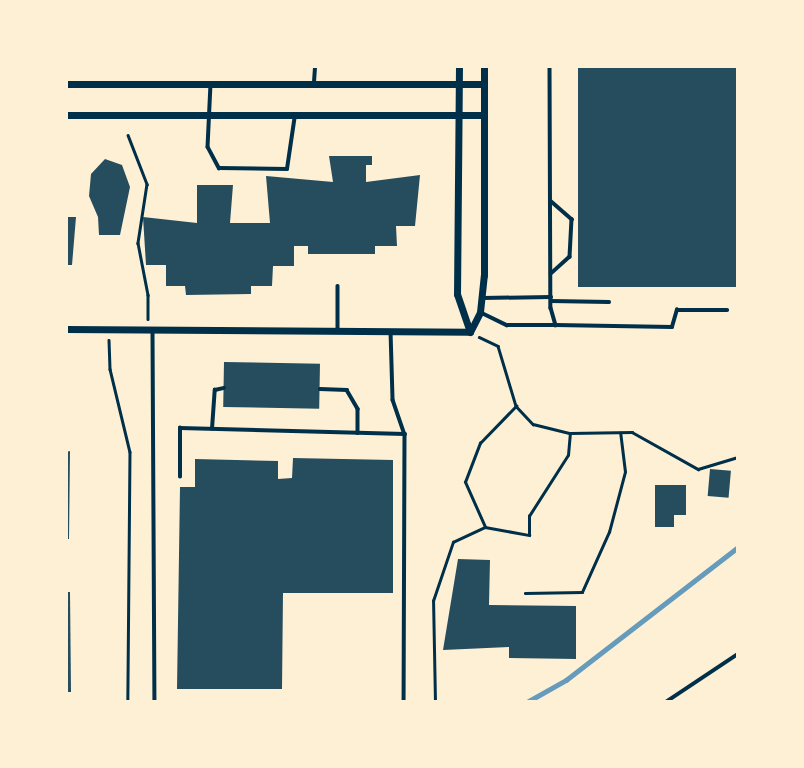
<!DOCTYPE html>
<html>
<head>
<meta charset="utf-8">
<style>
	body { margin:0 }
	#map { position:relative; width:804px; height:768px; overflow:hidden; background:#fdf0d5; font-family:"PT Sans",sans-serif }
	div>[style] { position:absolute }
	.stream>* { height:4.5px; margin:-2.25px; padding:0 2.25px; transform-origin:2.25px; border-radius:2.25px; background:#669bbc }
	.building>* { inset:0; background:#264d5e; transform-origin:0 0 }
	.path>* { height:2.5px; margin:-1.25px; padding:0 1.25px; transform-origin:1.25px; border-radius:1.25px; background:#003049 }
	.service>* { height:3.5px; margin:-1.75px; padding:0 1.75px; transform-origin:1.75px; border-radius:1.75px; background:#003049 }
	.minor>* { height:7px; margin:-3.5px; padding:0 3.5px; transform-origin:3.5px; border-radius:3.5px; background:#003049 }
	span { translate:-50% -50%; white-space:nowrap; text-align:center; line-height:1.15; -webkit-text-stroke:5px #fdf0d5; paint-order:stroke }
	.frame { position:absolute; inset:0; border:68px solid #fdf0d5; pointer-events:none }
</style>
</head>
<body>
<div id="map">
	<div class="stream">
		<i style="left:527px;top:702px;width:45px;rotate:-29.4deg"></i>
		<i style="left:566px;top:680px;width:217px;rotate:-37.7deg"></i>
	</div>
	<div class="building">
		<i style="left:578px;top:66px;width:160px;height:221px"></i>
		<i style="clip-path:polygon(329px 156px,372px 156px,372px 165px,366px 165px,366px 182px,420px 175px,415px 226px,396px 226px,397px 246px,375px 246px,375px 254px,308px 254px,308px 246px,294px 246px,294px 266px,273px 266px,272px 286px,251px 286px,251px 294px,186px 295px,185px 286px,166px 286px,166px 265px,146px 265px,143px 217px,197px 223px,197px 185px,233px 185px,230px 223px,270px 223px,266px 176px,333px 182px)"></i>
		<i style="clip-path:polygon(105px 159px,122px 165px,130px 187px,120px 235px,99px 235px,98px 217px,89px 196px,91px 174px)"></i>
		<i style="clip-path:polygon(66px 217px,76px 217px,72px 265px,66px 265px)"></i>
		<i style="left:224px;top:362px;width:96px;height:45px;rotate:1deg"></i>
		<i style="clip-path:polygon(70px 451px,69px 539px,66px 539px,66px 452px)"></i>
		<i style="clip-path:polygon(293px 458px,393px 460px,393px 593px,283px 593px,282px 689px,177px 689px,180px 487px,195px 487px,195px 459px,278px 461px,278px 479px,292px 478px)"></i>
		<i style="left:710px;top:469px;width:21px;height:27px;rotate:5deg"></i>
		<i style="clip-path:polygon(655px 485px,686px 485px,686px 515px,674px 515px,674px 527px,655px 527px)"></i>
		<i style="clip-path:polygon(458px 559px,490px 560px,489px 605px,576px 606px,576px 659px,509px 658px,509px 647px,443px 650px)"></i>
		<i style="clip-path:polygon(66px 592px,70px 592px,71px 692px,66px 692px)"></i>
	</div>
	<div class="path">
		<i style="left:128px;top:135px;width:53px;rotate:68.8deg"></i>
		<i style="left:147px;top:184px;width:60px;rotate:98.7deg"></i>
		<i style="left:138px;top:243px;width:53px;rotate:79.1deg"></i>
		<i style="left:148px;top:295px;width:24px;rotate:90deg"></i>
		<i style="left:479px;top:337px;width:21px;rotate:25deg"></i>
		<i style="left:498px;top:346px;width:63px;rotate:73.3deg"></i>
		<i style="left:516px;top:406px;width:25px;rotate:47deg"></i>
		<i style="left:533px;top:424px;width:38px;rotate:14deg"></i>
		<i style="left:570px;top:433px;width:62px;rotate:-0.9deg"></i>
		<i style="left:632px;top:432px;width:76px;rotate:29.3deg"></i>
		<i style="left:698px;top:469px;width:42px;rotate:-16.7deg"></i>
		<i style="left:109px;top:340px;width:29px;rotate:88deg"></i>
		<i style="left:110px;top:369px;width:85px;rotate:76.5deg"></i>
		<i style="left:130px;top:452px;width:250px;rotate:90.5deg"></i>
		<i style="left:485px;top:527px;width:45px;rotate:10.3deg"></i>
		<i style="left:529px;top:535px;width:19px;rotate:-90deg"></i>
		<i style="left:529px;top:516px;width:72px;rotate:-57.4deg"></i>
		<i style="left:568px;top:455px;width:21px;rotate:-85deg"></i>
		<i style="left:525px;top:593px;width:57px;rotate:-1deg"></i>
		<i style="left:582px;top:592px;width:66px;rotate:-65.8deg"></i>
		<i style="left:609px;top:532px;width:62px;rotate:-75.1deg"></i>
		<i style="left:625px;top:472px;width:39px;rotate:-97deg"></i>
		<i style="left:435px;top:702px;width:101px;rotate:-91.1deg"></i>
		<i style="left:433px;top:601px;width:62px;rotate:-71.3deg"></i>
		<i style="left:453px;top:542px;width:35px;rotate:-25deg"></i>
		<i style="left:485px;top:527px;width:49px;rotate:-114deg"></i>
		<i style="left:465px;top:482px;width:42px;rotate:-69deg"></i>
		<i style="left:480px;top:443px;width:52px;rotate:-45.8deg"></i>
	</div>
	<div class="service">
		<i style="left:550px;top:66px;width:242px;rotate:89.8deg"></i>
		<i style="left:551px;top:308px;width:18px;rotate:74deg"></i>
		<i style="left:556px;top:325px;width:116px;rotate:1deg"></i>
		<i style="left:672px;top:327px;width:18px;rotate:-74deg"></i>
		<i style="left:677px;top:310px;width:50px"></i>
		<i style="left:314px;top:82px;width:16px;rotate:-86deg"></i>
		<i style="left:211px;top:84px;width:63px;rotate:92.7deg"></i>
		<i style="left:208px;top:147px;width:24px;rotate:62deg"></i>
		<i style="left:219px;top:168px;width:68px;rotate:0.8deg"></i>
		<i style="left:287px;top:169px;width:55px;rotate:-81.6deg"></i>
		<i style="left:551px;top:201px;width:28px;rotate:41deg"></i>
		<i style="left:572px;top:219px;width:38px;rotate:93deg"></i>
		<i style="left:570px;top:257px;width:25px;rotate:138deg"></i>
		<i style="left:338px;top:286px;width:45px;rotate:90deg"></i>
		<i style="left:483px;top:298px;width:68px;rotate:-0.8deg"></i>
		<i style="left:551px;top:301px;width:58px;rotate:1deg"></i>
		<i style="left:480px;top:312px;width:30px;rotate:26deg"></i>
		<i style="left:507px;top:325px;width:49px"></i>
		<i style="left:391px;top:331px;width:69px;rotate:88.3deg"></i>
		<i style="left:393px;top:400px;width:36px;rotate:71deg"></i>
		<i style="left:405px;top:434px;width:268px;rotate:90.2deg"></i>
		<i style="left:153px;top:332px;width:370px;rotate:89.7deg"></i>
		<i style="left:320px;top:389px;width:27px;rotate:2deg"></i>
		<i style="left:347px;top:390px;width:22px;rotate:60deg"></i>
		<i style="left:358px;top:409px;width:24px;rotate:90deg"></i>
		<i style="left:212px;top:429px;width:39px;rotate:-86deg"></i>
		<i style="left:215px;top:390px;width:9px;rotate:-13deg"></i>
		<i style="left:180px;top:477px;width:49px;rotate:-90deg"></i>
		<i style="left:180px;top:428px;width:225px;rotate:1.5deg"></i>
		<i style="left:666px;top:702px;width:87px;rotate:-33.7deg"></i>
	</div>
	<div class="minor">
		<i style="left:459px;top:66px;width:228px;rotate:90.5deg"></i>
		<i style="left:457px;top:294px;width:40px;rotate:71.1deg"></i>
		<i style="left:66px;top:84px;width:418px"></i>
		<i style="left:66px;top:115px;width:418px"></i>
		<i style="left:66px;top:329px;width:404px;rotate:0.4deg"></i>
		<i style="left:470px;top:332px;width:22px;rotate:-63deg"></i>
		<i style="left:480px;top:312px;width:37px;rotate:-84deg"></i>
		<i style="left:484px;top:275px;width:209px;rotate:-90deg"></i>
	</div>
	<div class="frame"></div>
</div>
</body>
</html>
